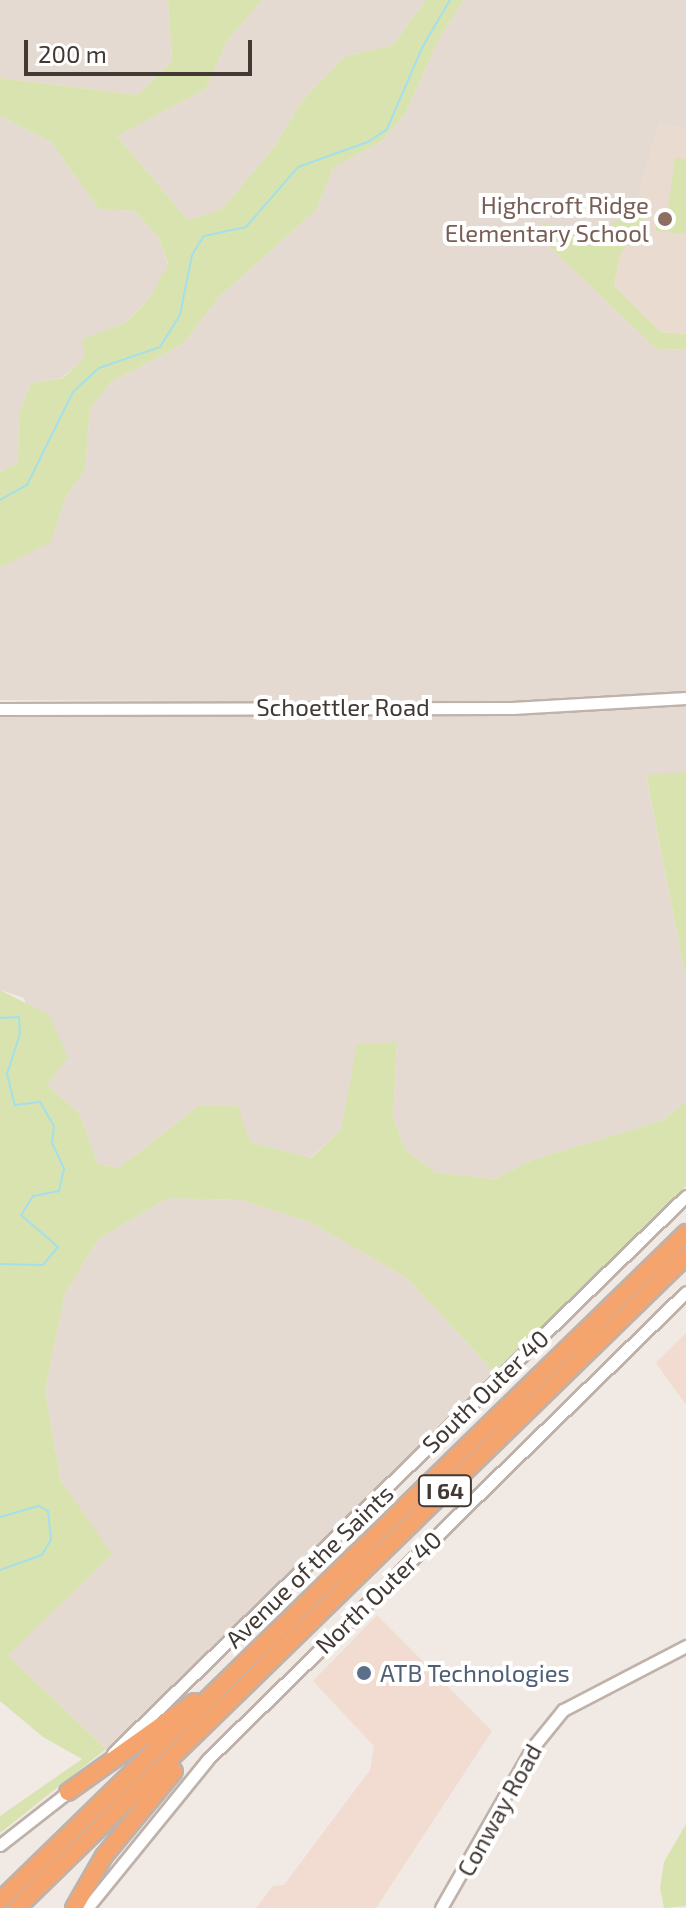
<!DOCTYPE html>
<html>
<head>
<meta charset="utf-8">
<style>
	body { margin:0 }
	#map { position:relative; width:686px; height:1908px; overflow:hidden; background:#f1eae4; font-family:"Exo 2",sans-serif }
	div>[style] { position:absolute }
	.residential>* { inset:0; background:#e4dad2 }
	.commercial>* { inset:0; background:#f2dbd0 }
	.education>* { inset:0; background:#e9dbcf }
	.green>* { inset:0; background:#d9e3af }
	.stream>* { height:2px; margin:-1px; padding:0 1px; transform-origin:1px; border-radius:1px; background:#a3e0eb }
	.roads { filter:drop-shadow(2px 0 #beb2aa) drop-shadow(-2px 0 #beb2aa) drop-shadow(0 2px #beb2aa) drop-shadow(0 -2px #beb2aa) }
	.minor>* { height:11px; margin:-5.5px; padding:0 5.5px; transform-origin:5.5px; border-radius:5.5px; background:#fff }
	.highway>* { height:16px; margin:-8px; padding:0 8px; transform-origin:8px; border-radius:8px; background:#f4a46c }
	.dots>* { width:22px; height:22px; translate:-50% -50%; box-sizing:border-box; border:4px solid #fff; border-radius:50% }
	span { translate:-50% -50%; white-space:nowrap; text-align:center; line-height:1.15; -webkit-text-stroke:8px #fff; paint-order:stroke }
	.shield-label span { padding:2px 6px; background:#fff; border:2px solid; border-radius:6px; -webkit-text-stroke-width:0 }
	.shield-label { font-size:22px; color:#423934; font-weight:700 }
	.education-label { font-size:24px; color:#785e54 }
	.right { translate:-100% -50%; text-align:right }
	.street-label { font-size:24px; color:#423934 }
	.service-label { font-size:24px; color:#4e5e75 }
	.left { translate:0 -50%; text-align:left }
	.scale { position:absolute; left:24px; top:40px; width:228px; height:36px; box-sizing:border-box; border:4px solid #423934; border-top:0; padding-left:10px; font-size:24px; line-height:28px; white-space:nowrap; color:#423934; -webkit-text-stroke:6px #fff; paint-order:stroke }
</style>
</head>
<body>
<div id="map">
	<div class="residential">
		<i style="clip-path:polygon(0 0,168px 0,172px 61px,138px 95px,0 78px)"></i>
		<i style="clip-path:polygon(262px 0,426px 0,393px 45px,344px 57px,301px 102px,275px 146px,222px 209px,188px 220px,117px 136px,206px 89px,227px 41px)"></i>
		<i style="clip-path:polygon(464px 0,686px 0,686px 130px,660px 122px,637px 199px,612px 227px,569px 234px,543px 222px,551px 248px,657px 350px,686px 349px,686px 693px,518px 702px,0 700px,0 568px,51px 541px,65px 498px,85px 470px,90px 409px,111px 382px,183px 344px,219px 297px,316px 210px,334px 167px,381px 142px,405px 114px,439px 39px)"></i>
		<i style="clip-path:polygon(0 116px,51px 142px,99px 209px,135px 211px,159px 238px,168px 265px,149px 299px,126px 322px,83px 339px,84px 358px,62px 378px,31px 383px,19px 413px,18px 464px,0 472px)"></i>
		<i style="clip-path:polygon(686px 705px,686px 772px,646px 776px,686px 979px,686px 1101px,664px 1120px,532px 1160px,494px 1179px,434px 1172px,405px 1149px,393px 1116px,397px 1043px,358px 1044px,341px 1130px,310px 1158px,250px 1142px,198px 1106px,119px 1168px,98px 1164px,79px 1113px,47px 1085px,24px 998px,0 990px,0 715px,349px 716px)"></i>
		<i style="clip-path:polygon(168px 1198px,241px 1200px,310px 1222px,407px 1278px,495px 1373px,106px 1749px,8px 1656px,111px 1554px,61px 1481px,45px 1391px,65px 1294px,98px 1239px)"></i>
	</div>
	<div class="commercial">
		<i style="clip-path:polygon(686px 1333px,686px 1405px,656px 1363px)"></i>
		<i style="clip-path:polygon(377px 1615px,492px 1731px,376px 1908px,256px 1908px,273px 1886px,284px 1885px,370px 1770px,374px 1746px,313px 1681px)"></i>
	</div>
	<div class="education">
		<i style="clip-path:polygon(660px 122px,686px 130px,686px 334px,661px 332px,614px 286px,620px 255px,650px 208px,637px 199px)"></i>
	</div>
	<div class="green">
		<i style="clip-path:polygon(168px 0,262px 0,227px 41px,206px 89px,117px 136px,188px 220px,222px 209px,275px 146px,301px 102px,344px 57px,393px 45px,426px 0,464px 0,439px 39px,405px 114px,381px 142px,334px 167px,316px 210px,219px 297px,183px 344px,111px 382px,90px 409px,85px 470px,65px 498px,51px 542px,0 568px,0 472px,18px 463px,19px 413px,31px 383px,63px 378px,84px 358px,82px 339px,126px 322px,149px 299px,168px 264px,159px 238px,135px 211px,99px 209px,51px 142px,0 116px,0 78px,138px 95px,172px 61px)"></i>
		<i style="clip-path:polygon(675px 158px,686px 159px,686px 234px,656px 231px,656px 222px,666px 222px)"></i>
		<i style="clip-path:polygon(637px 199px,650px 208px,620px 255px,614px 286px,661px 332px,686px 334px,686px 349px,657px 350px,551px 248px,542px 221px,569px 234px,611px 227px)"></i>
		<i style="clip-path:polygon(686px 772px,686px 979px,646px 775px)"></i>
		<i style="clip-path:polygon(0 990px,49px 1015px,68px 1057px,47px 1085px,79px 1113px,98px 1164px,119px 1168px,198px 1106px,238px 1106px,250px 1142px,311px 1158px,341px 1130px,357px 1044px,397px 1042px,393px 1116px,405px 1149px,434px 1172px,494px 1179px,532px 1160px,664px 1120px,686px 1101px,686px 1186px,495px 1373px,407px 1278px,310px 1222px,241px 1200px,168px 1198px,98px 1239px,65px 1294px,45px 1391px,61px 1481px,112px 1554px,8px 1656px,106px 1749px,0 1833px,0 1816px,82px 1759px,43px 1737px,0 1701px)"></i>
		<i style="clip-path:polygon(686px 1824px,686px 1906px,664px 1908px,660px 1888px,664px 1862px)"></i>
	</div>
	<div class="stream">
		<i style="left:0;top:500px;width:31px;rotate:-29deg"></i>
		<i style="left:27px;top:485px;width:104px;rotate:-63.7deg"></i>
		<i style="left:73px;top:392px;width:35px;rotate:-43deg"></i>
		<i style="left:99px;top:368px;width:65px;rotate:-19deg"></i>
		<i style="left:160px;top:347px;width:38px;rotate:-58deg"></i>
		<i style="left:180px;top:315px;width:61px;rotate:-78.7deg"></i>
		<i style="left:192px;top:255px;width:22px;rotate:-58deg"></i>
		<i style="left:204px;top:236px;width:43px;rotate:-12.1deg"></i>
		<i style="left:246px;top:227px;width:79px;rotate:-49.1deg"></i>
		<i style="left:298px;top:167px;width:74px;rotate:-19.7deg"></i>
		<i style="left:368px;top:142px;width:23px;rotate:-34deg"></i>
		<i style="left:387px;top:129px;width:90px;rotate:-66.6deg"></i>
		<i style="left:423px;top:46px;width:53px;rotate:-59.6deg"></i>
		<i style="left:0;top:1018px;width:19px;rotate:-3deg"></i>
		<i style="left:19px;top:1017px;width:17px;rotate:87deg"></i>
		<i style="left:20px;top:1034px;width:42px;rotate:108deg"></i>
		<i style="left:7px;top:1074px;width:32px;rotate:76deg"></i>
		<i style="left:15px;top:1105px;width:25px;rotate:-7deg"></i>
		<i style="left:40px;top:1102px;width:28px;rotate:60deg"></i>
		<i style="left:54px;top:1126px;width:17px;rotate:97deg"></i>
		<i style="left:52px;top:1143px;width:29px;rotate:65deg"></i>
		<i style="left:64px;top:1169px;width:23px;rotate:103deg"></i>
		<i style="left:59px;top:1191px;width:26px;rotate:169deg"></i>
		<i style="left:33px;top:1196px;width:22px;rotate:122deg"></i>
		<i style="left:21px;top:1215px;width:49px;rotate:40.9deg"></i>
		<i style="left:58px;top:1247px;width:23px;rotate:130deg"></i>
		<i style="left:43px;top:1265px;width:43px;rotate:-178.7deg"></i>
		<i style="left:0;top:1517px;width:41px;rotate:-15.8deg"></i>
		<i style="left:39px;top:1506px;width:10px;rotate:29deg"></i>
		<i style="left:48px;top:1511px;width:29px;rotate:84deg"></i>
		<i style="left:51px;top:1540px;width:17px;rotate:121deg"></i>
		<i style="left:42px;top:1555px;width:45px;rotate:160.3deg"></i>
	</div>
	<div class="roads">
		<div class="minor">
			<i style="left:0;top:709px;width:512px;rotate:-0.11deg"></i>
			<i style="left:512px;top:708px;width:174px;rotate:-3.3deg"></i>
			<i style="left:113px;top:1753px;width:799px;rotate:-44.19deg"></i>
			<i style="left:0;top:1845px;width:93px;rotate:-38deg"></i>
			<i style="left:87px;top:1908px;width:192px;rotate:-50.9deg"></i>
			<i style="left:208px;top:1759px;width:668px;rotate:-44.33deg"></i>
			<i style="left:441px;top:1908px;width:185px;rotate:-60.3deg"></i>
			<i style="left:533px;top:1747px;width:48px;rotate:-51deg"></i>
			<i style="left:563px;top:1710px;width:139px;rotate:-27.5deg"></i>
		</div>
		<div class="highway">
			<i style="left:68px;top:1792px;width:155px;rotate:-35.5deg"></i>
			<i style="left:0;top:1901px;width:958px;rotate:-44.24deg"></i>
			<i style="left:17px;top:1908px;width:934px;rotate:-44.26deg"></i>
			<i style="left:74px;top:1908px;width:60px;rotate:-60deg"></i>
			<i style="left:104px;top:1856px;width:110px;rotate:-50.5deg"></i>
		</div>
	</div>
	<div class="dots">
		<i style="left:665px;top:219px;background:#8d6e63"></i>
		<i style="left:364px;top:1673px;background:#5c6f8a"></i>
	</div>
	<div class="shield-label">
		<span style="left:445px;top:1491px">I 64</span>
	</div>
	<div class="education-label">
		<span class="right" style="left:649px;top:219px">Highcroft Ridge<br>Elementary School</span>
	</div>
	<div class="street-label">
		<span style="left:343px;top:707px">Schoettler Road</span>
		<span style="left:485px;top:1391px;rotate:-44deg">South Outer 40</span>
		<span style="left:309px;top:1566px;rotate:-44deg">Avenue of the Saints</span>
		<span style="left:378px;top:1592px;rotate:-44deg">North Outer 40</span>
		<span style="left:499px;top:1810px;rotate:-61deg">Conway Road</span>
	</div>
	<div class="service-label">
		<span class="left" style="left:380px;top:1673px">ATB Technologies</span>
	</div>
	<div class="scale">200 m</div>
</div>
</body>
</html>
